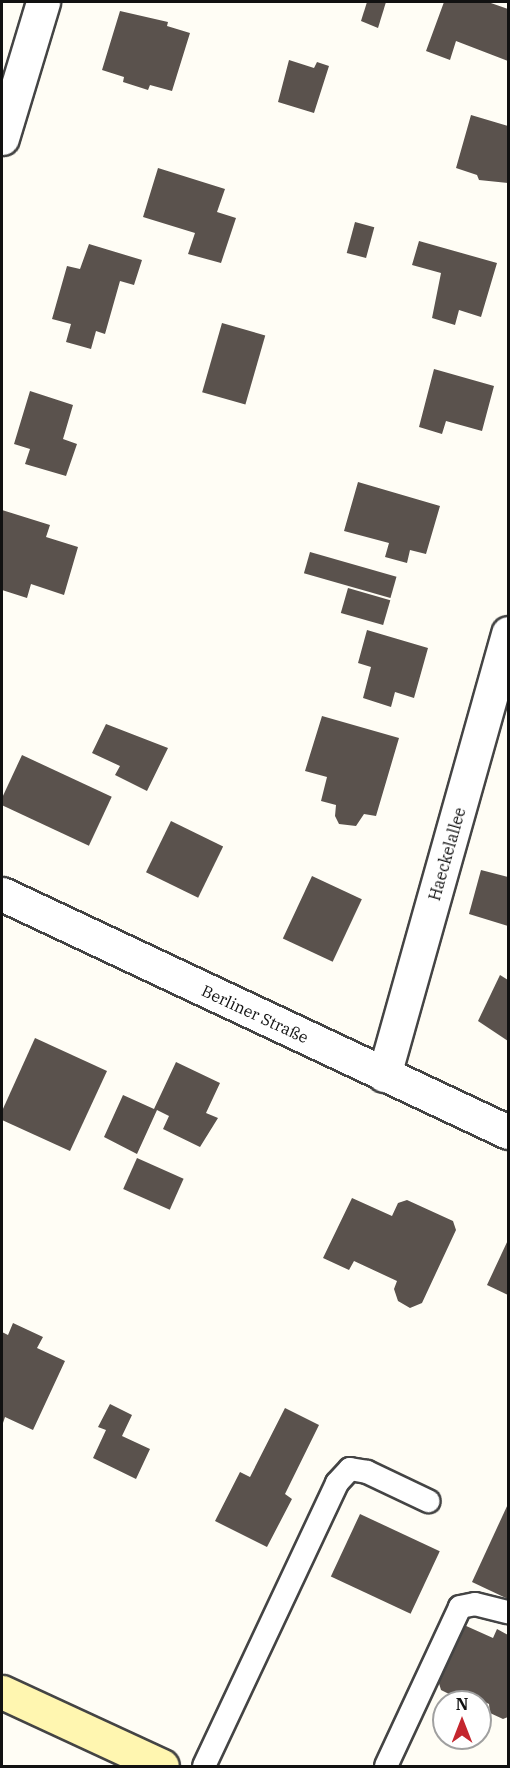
<!DOCTYPE html>
<html>
<head>
<meta charset="utf-8">
<style>
	body { margin:0 }
	#map { position:relative; width:510px; height:1768px; overflow:hidden; background:#fffdf5; font-family:"IBM Plex Serif",serif }
	div>[style] { position:absolute }
	.building>* { inset:0; background:#5a524d; transform-origin:0 0 }
	.roads { filter:drop-shadow(2px 0 #444) drop-shadow(-2px 0 #444) drop-shadow(0 2px #444) drop-shadow(0 -2px #444) }
	.service>* { height:22px; margin:-11px; padding:0 11px; transform-origin:11px; border-radius:11px; background:#fff }
	.minor>* { height:33px; margin:-16.5px; padding:0 16.5px; transform-origin:16.5px; border-radius:16.5px; background:#fff }
	.secondary>* { height:33px; margin:-16.5px; padding:0 16.5px; transform-origin:16.5px; border-radius:16.5px; background:#fff6b0 }
	span { translate:-50% -50%; white-space:nowrap; text-align:center; line-height:1.15; -webkit-text-stroke:6px #fff; paint-order:stroke }
	.street-label { font-size:16px; color:#111 }
	.frame { position:absolute; inset:0; border:3px solid #111; pointer-events:none }
	.north { position:absolute; left:432px; top:1690px; width:60px; height:60px; box-sizing:border-box; background:#fff; border:2px solid #a0a0a0; border-radius:50%; rotate:0deg; font-size:16px; font-weight:700; line-height:24px; text-align:center; color:#111 }
	.north::after { content:''; display:block; margin:auto; width:21px; height:27px; background:#c4262e; clip-path:polygon(50% 0,100% 100%,50% 72%,0 100%) }
</style>
</head>
<body>
<div id="map">
	<div class="building">
		<i style="clip-path:polygon(367px 2px,386px 2px,378px 28px,361px 21px)"></i>
		<i style="clip-path:polygon(444px 2px,488px 2px,508px 9px,508px 61px,456px 41px,450px 60px,426px 51px)"></i>
		<i style="clip-path:polygon(120px 11px,168px 22px,167px 26px,190px 33px,172px 91px,150px 85px,148px 90px,123px 82px,124px 77px,102px 70px)"></i>
		<i style="clip-path:polygon(289px 60px,314px 68px,317px 62px,329px 66px,314px 113px,278px 102px)"></i>
		<i style="clip-path:polygon(471px 115px,508px 126px,508px 183px,479px 180px,477px 175px,456px 168px)"></i>
		<i style="clip-path:polygon(158px 168px,225px 189px,217px 212px,236px 218px,221px 263px,188px 254px,195px 233px,143px 217px)"></i>
		<i style="left:355px;top:222px;width:20px;height:32px;rotate:15deg"></i>
		<i style="clip-path:polygon(419px 241px,497px 263px,481px 317px,459px 310px,455px 325px,432px 318px,441px 273px,412px 265px)"></i>
		<i style="clip-path:polygon(89px 244px,142px 260px,134px 285px,120px 281px,105px 334px,96px 331px,91px 349px,66px 342px,71px 324px,52px 319px,67px 266px,80px 269px)"></i>
		<i style="left:222px;top:323px;width:45px;height:72px;rotate:16deg"></i>
		<i style="clip-path:polygon(434px 369px,494px 386px,482px 431px,446px 421px,442px 434px,419px 427px)"></i>
		<i style="clip-path:polygon(30px 391px,73px 405px,63px 439px,77px 444px,66px 476px,25px 464px,30px 449px,14px 444px)"></i>
		<i style="clip-path:polygon(358px 482px,440px 506px,426px 554px,410px 550px,407px 563px,385px 557px,389px 543px,344px 531px)"></i>
		<i style="clip-path:polygon(2px 510px,50px 525px,46px 537px,78px 547px,64px 595px,31px 584px,27px 598px,2px 590px)"></i>
		<i style="left:310px;top:552px;width:90px;height:22px;rotate:16deg"></i>
		<i style="left:348px;top:588px;width:44px;height:26px;rotate:16deg"></i>
		<i style="clip-path:polygon(367px 630px,428px 648px,414px 698px,395px 692px,391px 707px,363px 698px,371px 667px,358px 663px)"></i>
		<i style="clip-path:polygon(322px 716px,399px 738px,376px 816px,364px 814px,356px 826px,339px 824px,335px 816px,336px 805px,321px 801px,327px 777px,305px 771px)"></i>
		<i style="clip-path:polygon(106px 724px,168px 748px,147px 791px,115px 775px,120px 766px,92px 753px)"></i>
		<i style="left:22px;top:755px;width:99px;height:54px;rotate:25deg"></i>
		<i style="left:171px;top:821px;width:58px;height:57px;rotate:26deg"></i>
		<i style="clip-path:polygon(481px 870px,508px 877px,508px 926px,469px 914px)"></i>
		<i style="left:312px;top:876px;width:55px;height:69px;rotate:25deg"></i>
		<i style="clip-path:polygon(500px 975px,508px 980px,508px 1041px,478px 1021px)"></i>
		<i style="clip-path:polygon(35px 1038px,107px 1071px,70px 1151px,2px 1120px,2px 1111px)"></i>
		<i style="clip-path:polygon(176px 1062px,220px 1083px,206px 1113px,218px 1118px,200px 1147px,163px 1129px,169px 1116px,157px 1110px,137px 1154px,104px 1137px,123px 1095px,154px 1109px)"></i>
		<i style="left:137px;top:1158px;width:51px;height:34px;rotate:24deg"></i>
		<i style="clip-path:polygon(352px 1198px,392px 1216px,398px 1203px,407px 1200px,453px 1221px,456px 1230px,422px 1303px,410px 1308px,398px 1301px,394px 1289px,397px 1281px,354px 1261px,349px 1270px,323px 1258px)"></i>
		<i style="clip-path:polygon(508px 1240px,508px 1295px,487px 1285px)"></i>
		<i style="clip-path:polygon(13px 1323px,43px 1337px,37px 1348px,65px 1361px,33px 1430px,5px 1417px,2px 1426px,2px 1332px,8px 1335px)"></i>
		<i style="clip-path:polygon(110px 1404px,132px 1415px,122px 1436px,150px 1449px,136px 1479px,93px 1458px,106px 1430px,98px 1427px)"></i>
		<i style="clip-path:polygon(285px 1408px,319px 1425px,285px 1494px,292px 1499px,267px 1547px,215px 1521px,240px 1472px,250px 1477px)"></i>
		<i style="clip-path:polygon(508px 1504px,508px 1599px,472px 1582px)"></i>
		<i style="left:360px;top:1514px;width:88px;height:69px;rotate:25deg"></i>
		<i style="clip-path:polygon(464px 1625px,493px 1638px,497px 1629px,508px 1635px,508px 1717px,503px 1719px,490px 1713px,489px 1704px,461px 1691px,455px 1697px,441px 1690px,438px 1680px)"></i>
	</div>
	<div class="roads">
		<div class="service">
			<i style="left:204px;top:1766px;width:313px;rotate:-64.8deg"></i>
			<i style="left:337px;top:1483px;width:19px;rotate:-47deg"></i>
			<i style="left:350px;top:1469px;width:17px;rotate:10deg"></i>
			<i style="left:367px;top:1472px;width:68px;rotate:25.4deg"></i>
			<i style="left:386px;top:1766px;width:175px;rotate:-65deg"></i>
			<i style="left:460px;top:1607px;width:15px;rotate:-11deg"></i>
			<i style="left:475px;top:1604px;width:34px;rotate:14deg"></i>
		</div>
		<div class="minor">
			<i style="left:2px;top:138px;width:142px;rotate:-73.2deg"></i>
			<i style="left:2px;top:894px;width:559px;rotate:25.19deg"></i>
			<i style="left:384px;top:1075px;width:459px;rotate:-74.3deg"></i>
		</div>
		<div class="secondary">
			<i style="left:2px;top:1692px;width:176px;rotate:24.8deg"></i>
		</div>
	</div>
	<div class="street-label">
		<span style="left:447px;top:854px;rotate:-74deg">Haeckelallee</span>
		<span style="left:255px;top:1014px;rotate:25deg">Berliner Straße</span>
	</div>
	<div class="frame"></div>
	<div class="north">N</div>
</div>
</body>
</html>
